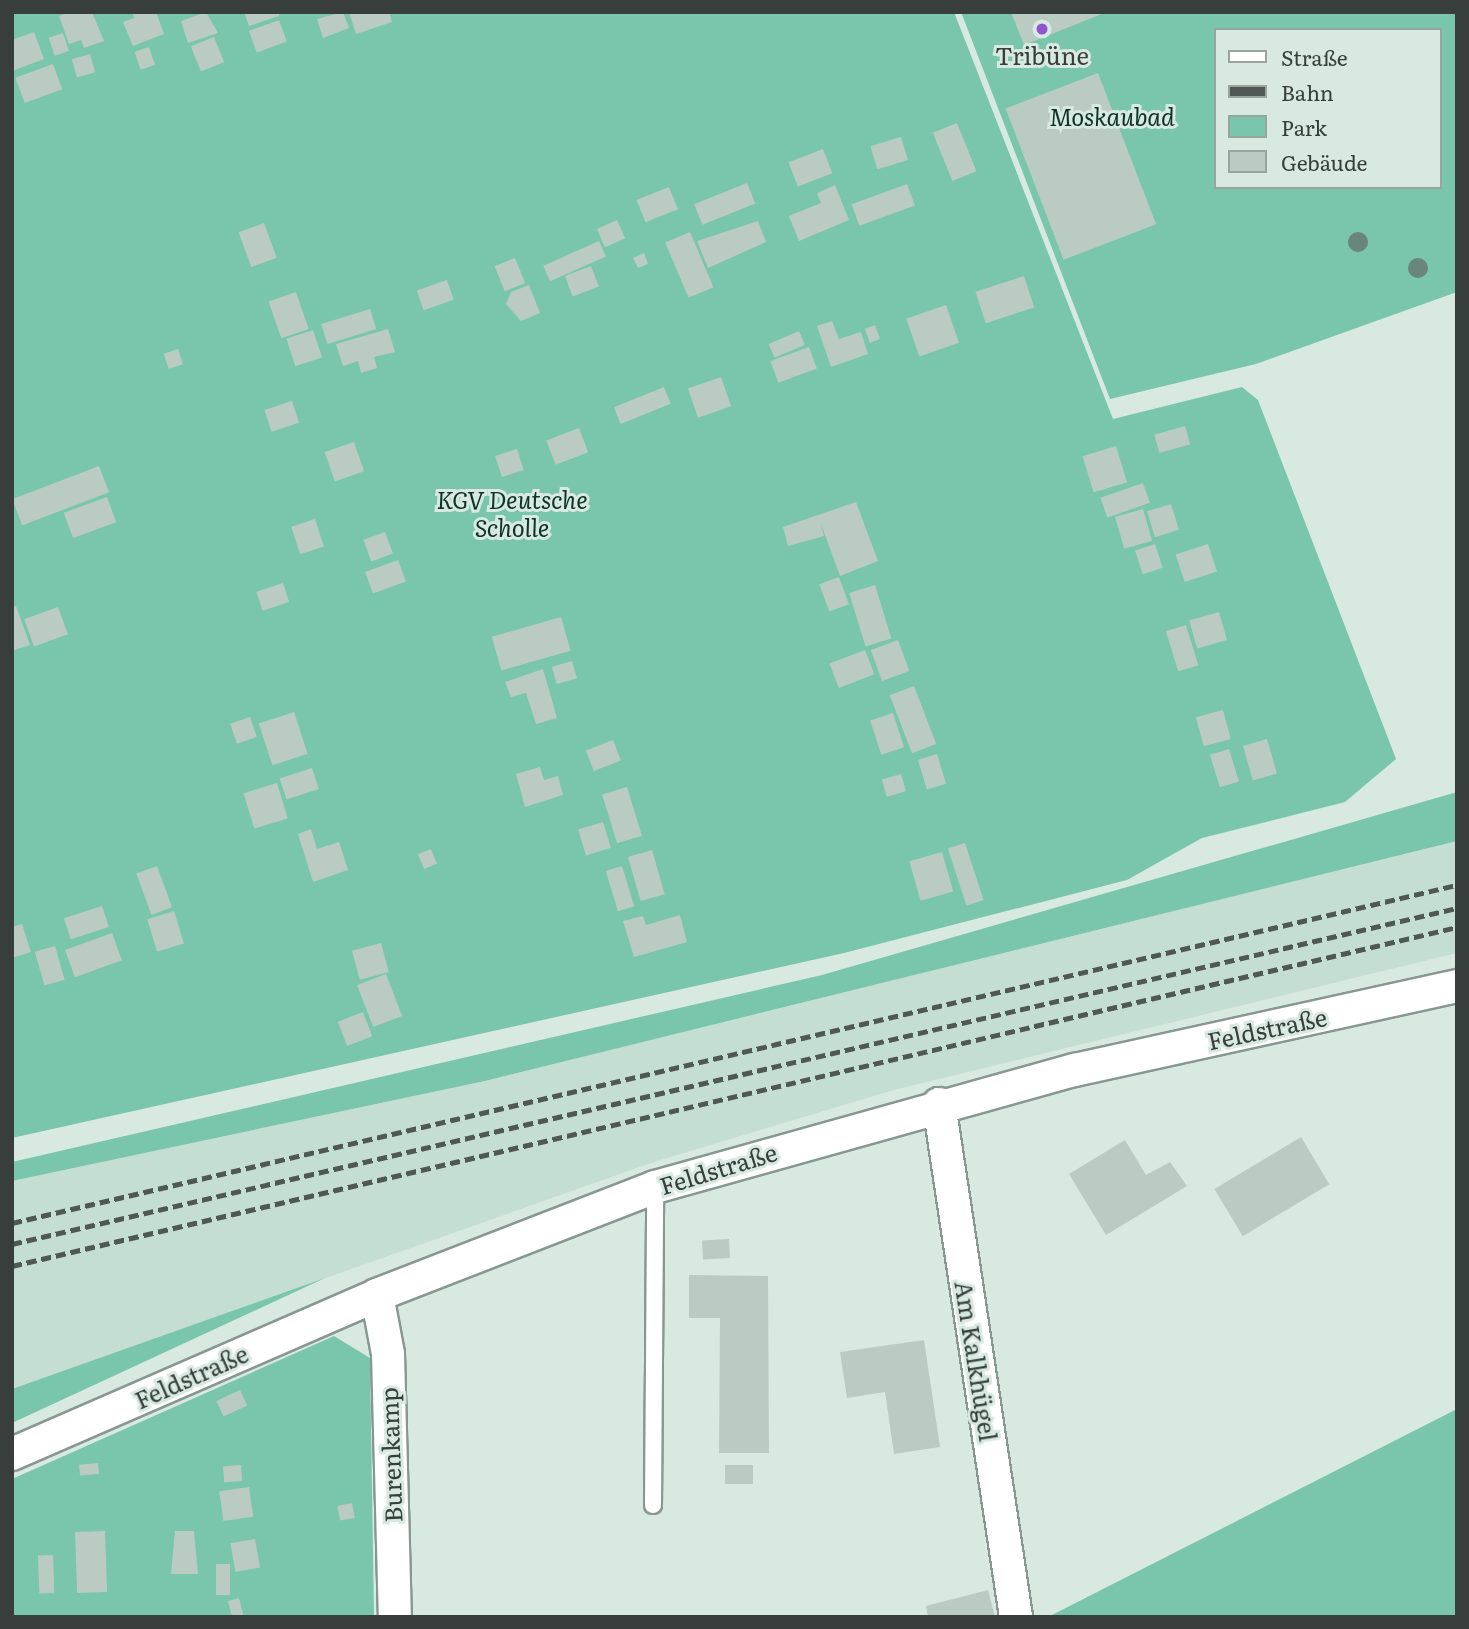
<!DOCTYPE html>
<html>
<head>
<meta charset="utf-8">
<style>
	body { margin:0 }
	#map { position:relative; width:1469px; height:1629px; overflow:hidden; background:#d8e9e2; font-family:Literata,serif }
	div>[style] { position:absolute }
	.built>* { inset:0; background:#c5ded4 }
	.green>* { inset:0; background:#79c6ac }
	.building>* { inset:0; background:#bacbc4; transform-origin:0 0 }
	.roads { filter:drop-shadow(2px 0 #879791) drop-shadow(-2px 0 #879791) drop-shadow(0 2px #879791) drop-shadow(0 -2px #879791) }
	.lane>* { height:16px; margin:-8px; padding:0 8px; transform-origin:8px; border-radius:8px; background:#fff }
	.street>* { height:32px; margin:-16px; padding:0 16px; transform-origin:16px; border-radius:16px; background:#fff }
	.rail>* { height:5px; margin-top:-2.5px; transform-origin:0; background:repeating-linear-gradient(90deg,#4f5854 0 10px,transparent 0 15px) }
	.trees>* { width:20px; height:20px; margin:-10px; border-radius:50%; background:#69857c }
	.dots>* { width:19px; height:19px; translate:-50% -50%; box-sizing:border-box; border:4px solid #d8e9e2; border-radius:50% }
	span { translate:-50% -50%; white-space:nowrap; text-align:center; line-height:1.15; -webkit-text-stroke:6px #d8e9e2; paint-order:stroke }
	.poi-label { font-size:24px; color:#373e3b }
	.park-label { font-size:24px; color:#0e3429; font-style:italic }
	.street-label { font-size:24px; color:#373e3b }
	.frame { position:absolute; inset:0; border:14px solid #373e3b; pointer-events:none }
	.legend { position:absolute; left:1214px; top:28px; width:228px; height:161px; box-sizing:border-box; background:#d8e9e2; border:2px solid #98a59f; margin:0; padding:9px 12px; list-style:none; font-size:21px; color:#373e3b }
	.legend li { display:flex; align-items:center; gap:14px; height:35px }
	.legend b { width:35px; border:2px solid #98a59f }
</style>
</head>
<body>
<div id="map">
	<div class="built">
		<i style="clip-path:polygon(1457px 841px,1457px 953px,894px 1090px,654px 1162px,12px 1389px,12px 1181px,485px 1081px)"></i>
	</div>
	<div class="green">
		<i style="clip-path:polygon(12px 12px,954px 12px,1113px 419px,1242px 387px,1258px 400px,1396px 759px,1345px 802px,1202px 838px,1127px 880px,844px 953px,12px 1138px)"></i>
		<i style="clip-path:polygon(evenodd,961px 12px,1457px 12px,1457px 292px,1256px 364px,1110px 399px,961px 12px,1215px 30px,1439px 30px,1439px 187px,1215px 187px,1215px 30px)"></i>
		<i style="clip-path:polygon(1457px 792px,1457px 841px,485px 1081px,12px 1181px,12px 1162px,822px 975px)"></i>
		<i style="clip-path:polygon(325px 1278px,12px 1423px,12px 1389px)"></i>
		<i style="clip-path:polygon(334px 1336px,370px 1358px,374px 1617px,12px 1617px,12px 1479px)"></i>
		<i style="clip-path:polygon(1457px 1409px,1457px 1617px,1048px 1617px)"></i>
	</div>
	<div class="building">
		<i style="clip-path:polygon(69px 12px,92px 12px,104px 41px,84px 48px,81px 40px,69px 44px,59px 16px)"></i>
		<i style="clip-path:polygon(132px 12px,156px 12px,164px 34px,133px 46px,123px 22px,134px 18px)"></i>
		<i style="clip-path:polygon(206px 12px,218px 33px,188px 43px,181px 21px)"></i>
		<i style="clip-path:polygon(244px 12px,278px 12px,279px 16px,249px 26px)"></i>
		<i style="clip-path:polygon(343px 12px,349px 28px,323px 38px,317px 19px)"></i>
		<i style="clip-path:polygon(349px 12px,389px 12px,392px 22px,356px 34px)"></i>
		<i style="clip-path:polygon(1011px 12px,1107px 12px,1024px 45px)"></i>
		<i style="left:279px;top:20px;width:23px;height:32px;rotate:70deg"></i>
		<i style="clip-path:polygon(34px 32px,44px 59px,12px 71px,12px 40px)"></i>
		<i style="left:63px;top:33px;width:19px;height:15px;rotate:72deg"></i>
		<i style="left:214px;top:37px;width:27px;height:25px;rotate:68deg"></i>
		<i style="left:149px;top:47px;width:19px;height:15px;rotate:72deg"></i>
		<i style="left:90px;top:54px;width:19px;height:19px;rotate:74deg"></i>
		<i style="left:53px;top:64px;width:27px;height:40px;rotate:70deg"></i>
		<i style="left:1098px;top:73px;width:162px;height:99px;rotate:69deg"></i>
		<i style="left:957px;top:123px;width:52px;height:26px;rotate:68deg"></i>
		<i style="left:901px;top:137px;width:24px;height:32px;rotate:73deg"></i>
		<i style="left:823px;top:149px;width:26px;height:37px;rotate:69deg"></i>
		<i style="left:747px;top:183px;width:22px;height:57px;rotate:68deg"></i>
		<i style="left:907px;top:184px;width:23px;height:59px;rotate:70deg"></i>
		<i style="clip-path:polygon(835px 185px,849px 220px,799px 241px,789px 216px,821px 203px,817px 193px)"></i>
		<i style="left:669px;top:187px;width:24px;height:35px;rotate:68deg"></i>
		<i style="left:617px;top:220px;width:20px;height:22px;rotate:66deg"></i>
		<i style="clip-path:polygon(758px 221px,766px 242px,708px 268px,697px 241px)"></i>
		<i style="left:264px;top:223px;width:37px;height:27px;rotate:70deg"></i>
		<i style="left:690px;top:232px;width:60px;height:27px;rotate:67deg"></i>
		<i style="left:599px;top:241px;width:17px;height:61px;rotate:66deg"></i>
		<i style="clip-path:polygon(644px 253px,648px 264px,638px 268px,633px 258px)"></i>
		<i style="left:515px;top:258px;width:27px;height:22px;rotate:68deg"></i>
		<i style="left:591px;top:266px;width:22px;height:28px;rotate:69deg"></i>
		<i style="left:1024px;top:276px;width:33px;height:51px;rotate:72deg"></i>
		<i style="left:447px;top:280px;width:21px;height:32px;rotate:71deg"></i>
		<i style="clip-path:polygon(529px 285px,540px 313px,521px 321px,506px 304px,511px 292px)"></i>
		<i style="left:296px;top:292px;width:39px;height:29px;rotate:71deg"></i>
		<i style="left:946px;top:305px;width:40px;height:42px;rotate:71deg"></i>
		<i style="left:370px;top:309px;width:21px;height:51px;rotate:73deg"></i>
		<i style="clip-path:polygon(832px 321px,839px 339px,861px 332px,868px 354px,831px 367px,817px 326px)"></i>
		<i style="left:875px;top:325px;width:15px;height:11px;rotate:70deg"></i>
		<i style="clip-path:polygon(388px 329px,395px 352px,374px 357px,377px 368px,361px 373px,358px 361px,343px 366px,336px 344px)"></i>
		<i style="left:313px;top:330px;width:29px;height:28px;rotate:72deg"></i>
		<i style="left:799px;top:331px;width:15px;height:33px;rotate:67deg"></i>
		<i style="left:809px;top:347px;width:23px;height:41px;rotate:70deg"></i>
		<i style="left:178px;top:349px;width:16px;height:15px;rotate:72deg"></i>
		<i style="left:721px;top:377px;width:31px;height:35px;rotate:71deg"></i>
		<i style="left:664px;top:387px;width:18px;height:54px;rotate:68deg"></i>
		<i style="left:292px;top:401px;width:23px;height:29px;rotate:72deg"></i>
		<i style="left:1185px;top:426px;width:19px;height:32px;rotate:74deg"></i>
		<i style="left:579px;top:428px;width:26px;height:35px;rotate:69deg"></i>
		<i style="left:354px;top:442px;width:31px;height:31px;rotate:71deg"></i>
		<i style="left:1116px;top:446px;width:38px;height:35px;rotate:73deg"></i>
		<i style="left:517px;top:449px;width:22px;height:23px;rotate:72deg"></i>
		<i style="left:99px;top:466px;width:28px;height:93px;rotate:69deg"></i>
		<i style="left:1143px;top:483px;width:21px;height:45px;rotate:71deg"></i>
		<i style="left:107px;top:497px;width:27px;height:46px;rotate:70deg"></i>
		<i style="clip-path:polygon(856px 502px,878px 561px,840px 576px,821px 524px,824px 536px,788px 546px,783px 527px)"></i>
		<i style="left:1171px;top:504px;width:27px;height:25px;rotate:73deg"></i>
		<i style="left:1143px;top:509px;width:33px;height:29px;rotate:74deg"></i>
		<i style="left:315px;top:519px;width:29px;height:25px;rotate:72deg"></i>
		<i style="left:385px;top:532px;width:23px;height:23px;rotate:70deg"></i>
		<i style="left:1155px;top:544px;width:25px;height:21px;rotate:72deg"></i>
		<i style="left:1208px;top:544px;width:29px;height:34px;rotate:72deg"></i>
		<i style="left:398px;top:560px;width:23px;height:35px;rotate:70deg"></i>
		<i style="left:839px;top:577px;width:29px;height:21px;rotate:70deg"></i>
		<i style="left:283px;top:583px;width:20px;height:28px;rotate:72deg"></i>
		<i style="left:875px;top:585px;width:56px;height:27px;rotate:73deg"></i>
		<i style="clip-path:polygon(16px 606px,30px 645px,12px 651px,12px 607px)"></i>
		<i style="left:58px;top:607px;width:29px;height:36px;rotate:70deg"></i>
		<i style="left:1219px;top:612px;width:29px;height:31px;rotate:74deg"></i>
		<i style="left:561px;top:617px;width:35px;height:72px;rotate:74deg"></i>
		<i style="left:1186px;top:625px;width:42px;height:21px;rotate:73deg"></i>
		<i style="left:898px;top:640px;width:33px;height:29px;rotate:70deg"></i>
		<i style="left:865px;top:650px;width:26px;height:38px;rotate:69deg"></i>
		<i style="left:572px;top:661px;width:18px;height:21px;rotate:74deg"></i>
		<i style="clip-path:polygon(543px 669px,557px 718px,536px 724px,526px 693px,511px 697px,505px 682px)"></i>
		<i style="left:914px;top:686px;width:62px;height:26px;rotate:69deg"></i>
		<i style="left:1223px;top:710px;width:30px;height:28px;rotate:75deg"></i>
		<i style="left:294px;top:712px;width:44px;height:37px;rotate:72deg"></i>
		<i style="left:893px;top:713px;width:36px;height:24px;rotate:72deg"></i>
		<i style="left:250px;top:717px;width:21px;height:21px;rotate:71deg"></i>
		<i style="left:1267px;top:739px;width:36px;height:25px;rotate:74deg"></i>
		<i style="left:613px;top:740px;width:22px;height:29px;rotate:69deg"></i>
		<i style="left:1229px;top:749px;width:34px;height:20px;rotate:73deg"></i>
		<i style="left:937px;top:754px;width:31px;height:20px;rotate:73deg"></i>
		<i style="clip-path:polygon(540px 767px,544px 780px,558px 776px,563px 795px,525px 807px,516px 774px)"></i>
		<i style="left:312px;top:768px;width:22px;height:34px;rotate:72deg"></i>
		<i style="left:901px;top:774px;width:18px;height:20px;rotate:74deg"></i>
		<i style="left:277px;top:783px;width:37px;height:35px;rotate:73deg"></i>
		<i style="left:627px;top:787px;width:51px;height:26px;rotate:73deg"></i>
		<i style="left:603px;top:822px;width:27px;height:26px;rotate:73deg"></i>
		<i style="clip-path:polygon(311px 829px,317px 849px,339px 842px,348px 870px,313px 882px,298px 834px)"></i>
		<i style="left:965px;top:843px;width:60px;height:18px;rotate:72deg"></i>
		<i style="left:431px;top:849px;width:16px;height:14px;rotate:68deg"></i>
		<i style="left:652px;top:850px;width:46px;height:25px;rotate:74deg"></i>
		<i style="left:942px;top:852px;width:41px;height:34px;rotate:74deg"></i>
		<i style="left:157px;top:866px;width:44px;height:22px;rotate:70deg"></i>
		<i style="left:622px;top:866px;width:42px;height:17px;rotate:73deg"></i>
		<i style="left:102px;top:906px;width:22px;height:40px;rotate:72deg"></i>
		<i style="left:174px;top:911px;width:34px;height:28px;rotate:73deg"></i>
		<i style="clip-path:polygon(680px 915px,687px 942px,634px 957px,623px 921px,643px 916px,646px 925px)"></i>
		<i style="clip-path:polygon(22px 924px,31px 952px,12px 958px,12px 927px)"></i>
		<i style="left:112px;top:933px;width:29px;height:50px;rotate:70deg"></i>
		<i style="left:381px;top:943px;width:30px;height:30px;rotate:75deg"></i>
		<i style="left:55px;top:946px;width:35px;height:21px;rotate:74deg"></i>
		<i style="left:386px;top:974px;width:45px;height:31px;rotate:69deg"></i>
		<i style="left:363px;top:1012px;width:26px;height:27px;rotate:69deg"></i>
		<i style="left:1301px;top:1137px;width:55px;height:101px;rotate:59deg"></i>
		<i style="clip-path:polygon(1125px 1140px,1146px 1175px,1170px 1162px,1187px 1186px,1106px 1235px,1069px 1174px)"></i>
		<i style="left:729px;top:1239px;width:19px;height:27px;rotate:87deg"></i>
		<i style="clip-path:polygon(689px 1275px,768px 1276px,769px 1453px,719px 1453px,720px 1318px,689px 1318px)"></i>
		<i style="clip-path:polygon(924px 1340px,940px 1447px,894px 1454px,885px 1392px,847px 1398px,840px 1352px)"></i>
		<i style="left:240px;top:1390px;width:17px;height:26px;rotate:65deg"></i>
		<i style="left:98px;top:1463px;width:11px;height:19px;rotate:85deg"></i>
		<i style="left:241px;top:1465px;width:16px;height:18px;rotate:86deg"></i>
		<i style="left:753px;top:1465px;width:19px;height:28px;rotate:90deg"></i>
		<i style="left:249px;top:1487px;width:30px;height:30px;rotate:82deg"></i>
		<i style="left:352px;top:1503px;width:15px;height:15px;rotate:79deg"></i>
		<i style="left:105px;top:1531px;width:61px;height:30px;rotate:88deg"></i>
		<i style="clip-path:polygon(175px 1531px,194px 1531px,198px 1574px,171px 1574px)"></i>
		<i style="left:255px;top:1539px;width:29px;height:25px;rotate:80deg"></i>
		<i style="left:53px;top:1555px;width:38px;height:15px;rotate:88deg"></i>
		<i style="left:216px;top:1564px;width:14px;height:31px"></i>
		<i style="clip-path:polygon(988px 1590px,995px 1617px,928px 1617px,926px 1606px)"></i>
		<i style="clip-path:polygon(239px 1598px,244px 1617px,232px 1617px,228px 1601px)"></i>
	</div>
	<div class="roads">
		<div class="lane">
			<i style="left:653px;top:1505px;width:318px;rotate:-89.6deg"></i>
		</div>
		<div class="street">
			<i style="left:939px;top:1104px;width:519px;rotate:81.46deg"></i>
			<i style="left:377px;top:1295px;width:60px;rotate:79.4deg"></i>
			<i style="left:388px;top:1354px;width:263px;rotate:88.5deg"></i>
			<i style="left:12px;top:1454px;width:398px;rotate:-23.5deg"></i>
			<i style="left:377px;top:1295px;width:298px;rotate:-21.2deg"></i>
			<i style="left:655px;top:1187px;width:436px;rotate:-15.6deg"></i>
			<i style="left:1075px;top:1070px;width:391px;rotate:-12.4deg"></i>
		</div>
	</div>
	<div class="rail">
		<i style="left:12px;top:1223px;width:1484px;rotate:-13.17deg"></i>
		<i style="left:12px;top:1244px;width:1484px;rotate:-13.09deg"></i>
		<i style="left:12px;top:1266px;width:1484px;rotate:-13.2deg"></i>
	</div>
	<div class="trees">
		<i style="left:1358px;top:242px"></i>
		<i style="left:1418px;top:268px"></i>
	</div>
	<div class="dots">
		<i style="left:1042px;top:29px;background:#8f55cc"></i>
	</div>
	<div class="poi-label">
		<span style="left:1042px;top:55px">Tribüne</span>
	</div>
	<div class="park-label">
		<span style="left:1112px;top:116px">Moskaubad</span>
		<span style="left:512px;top:513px">KGV Deutsche<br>Scholle</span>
	</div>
	<div class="street-label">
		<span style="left:1267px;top:1028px;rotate:-12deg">Feldstraße</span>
		<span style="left:718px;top:1168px;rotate:-17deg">Feldstraße</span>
		<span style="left:977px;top:1361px;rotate:81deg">Am Kalkhügel</span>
		<span style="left:191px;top:1376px;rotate:-24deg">Feldstraße</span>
		<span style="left:390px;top:1455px;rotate:-92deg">Burenkamp</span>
	</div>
	<div class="frame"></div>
	<ul class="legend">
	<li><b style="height:9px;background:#fff"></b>Straße</li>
	<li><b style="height:9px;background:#4f5854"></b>Bahn</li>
	<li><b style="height:19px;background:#79c6ac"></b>Park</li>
	<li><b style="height:19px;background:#bacbc4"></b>Gebäude</li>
	</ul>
</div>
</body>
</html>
